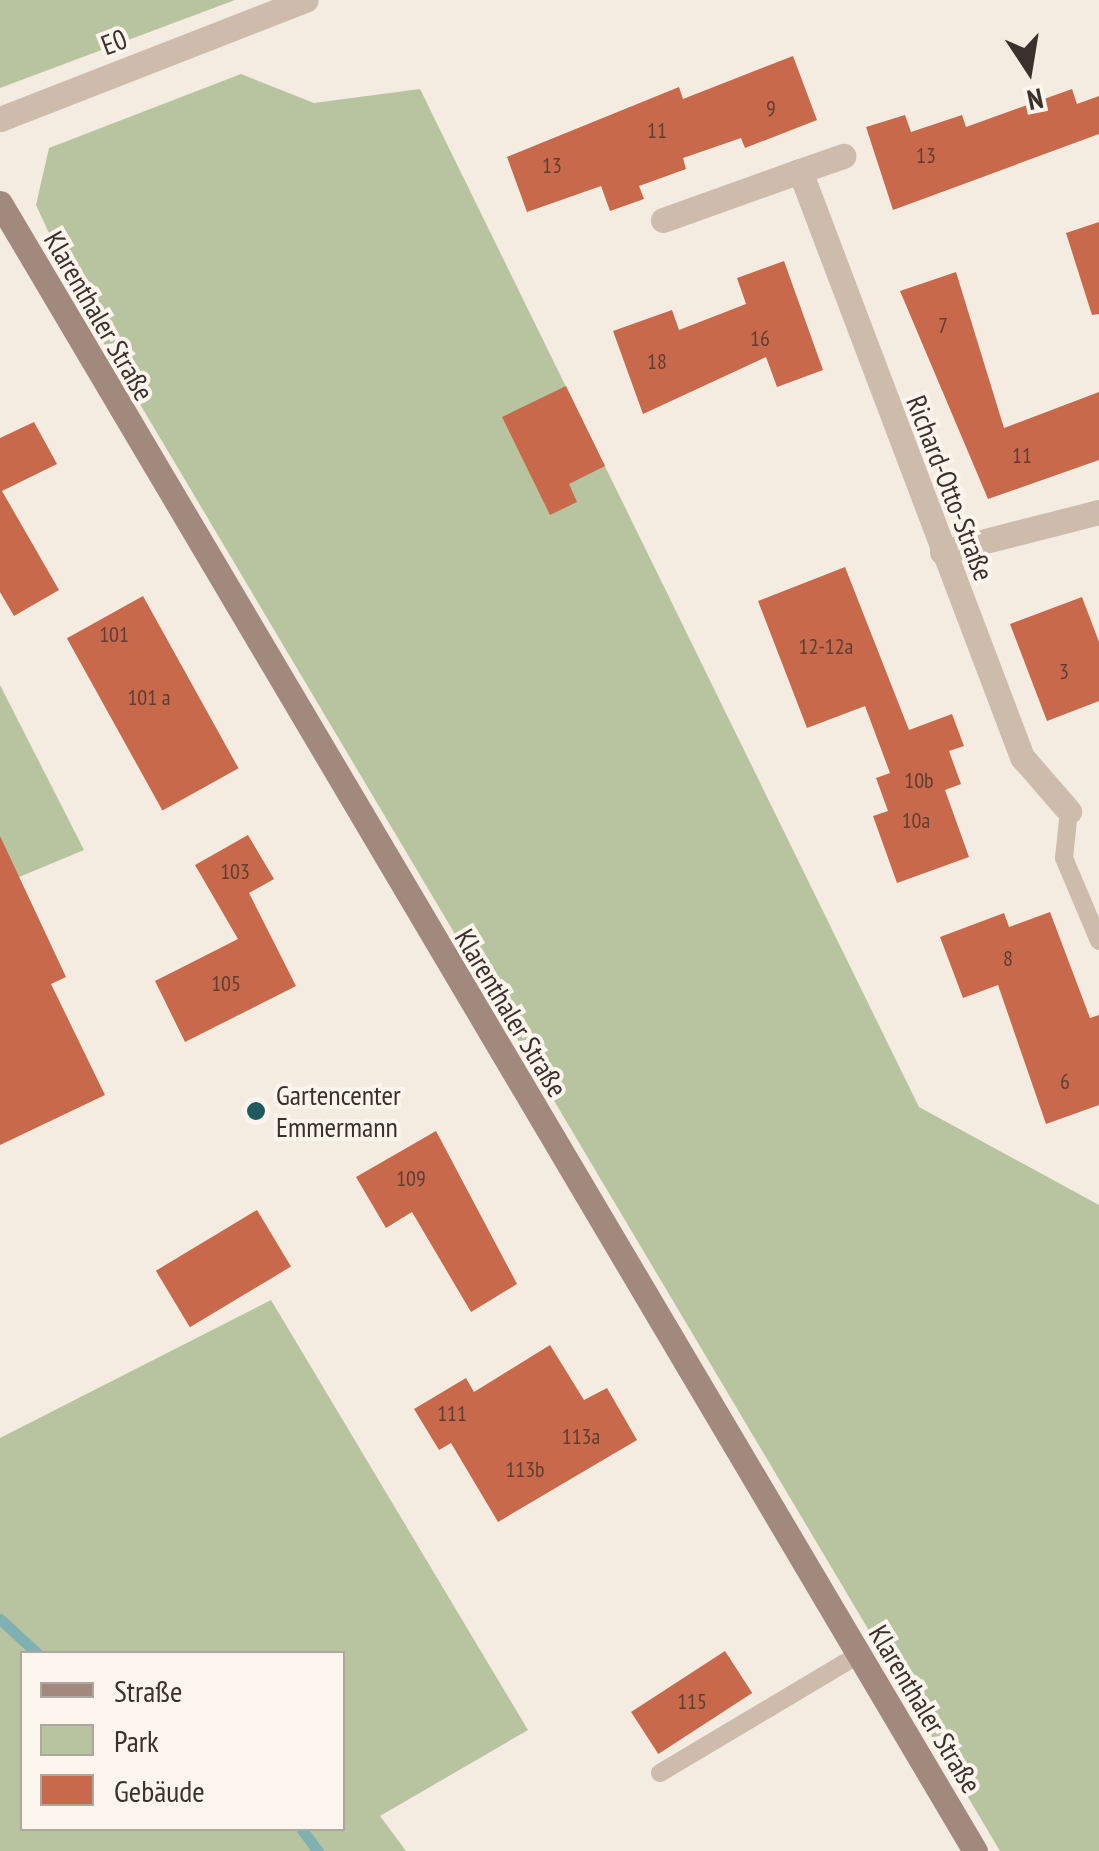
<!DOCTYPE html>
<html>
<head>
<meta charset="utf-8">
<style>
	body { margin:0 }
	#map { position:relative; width:1099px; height:1851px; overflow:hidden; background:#f4ebe1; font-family:"PT Sans Narrow",sans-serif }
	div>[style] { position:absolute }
	.green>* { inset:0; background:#b8c4a0 }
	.stream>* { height:11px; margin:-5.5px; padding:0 5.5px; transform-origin:5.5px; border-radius:5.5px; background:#7fb0b2 }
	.building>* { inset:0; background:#c8694b; transform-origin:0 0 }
	.lane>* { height:18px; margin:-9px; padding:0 9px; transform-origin:9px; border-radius:9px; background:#cdbbac }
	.street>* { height:25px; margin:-12.5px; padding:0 12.5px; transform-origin:12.5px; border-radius:12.5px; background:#cdbbac }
	.secondary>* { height:25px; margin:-12.5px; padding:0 12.5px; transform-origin:12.5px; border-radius:12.5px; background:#a18a7d }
	.dots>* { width:28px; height:28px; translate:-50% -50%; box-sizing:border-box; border:5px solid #fbf5ee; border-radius:50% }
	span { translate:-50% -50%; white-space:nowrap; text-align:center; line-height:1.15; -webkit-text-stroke:8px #fbf5ee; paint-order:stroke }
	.number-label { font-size:22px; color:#5e3e33 }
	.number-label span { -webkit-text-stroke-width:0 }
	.street-label { font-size:28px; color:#3b302b }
	.poi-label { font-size:28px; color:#3b302b }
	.left { translate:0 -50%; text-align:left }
	.legend { position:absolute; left:20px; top:1651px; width:325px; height:180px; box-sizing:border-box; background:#fbf5ee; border:2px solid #aea6a0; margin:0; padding:12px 18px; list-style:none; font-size:30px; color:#3b302b }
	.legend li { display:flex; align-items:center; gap:20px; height:50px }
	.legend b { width:50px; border:2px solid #aea6a0 }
	.north { position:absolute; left:979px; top:20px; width:100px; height:100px; -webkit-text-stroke:8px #fbf5ee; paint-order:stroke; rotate:168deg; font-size:28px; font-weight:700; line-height:40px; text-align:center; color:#3b302b }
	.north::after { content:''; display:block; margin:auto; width:35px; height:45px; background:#3b302b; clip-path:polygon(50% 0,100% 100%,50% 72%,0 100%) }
</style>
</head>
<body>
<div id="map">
	<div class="green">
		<i style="clip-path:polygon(0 0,235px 0,0 88px)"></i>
		<i style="clip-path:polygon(241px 74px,314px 103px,420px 89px,919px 1107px,1099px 1205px,1099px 1851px,1000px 1851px,87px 315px,36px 205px,49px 148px)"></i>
		<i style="clip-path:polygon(0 685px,84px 850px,0 885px)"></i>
		<i style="clip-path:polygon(evenodd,271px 1300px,528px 1730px,380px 1816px,406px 1851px,0 1851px,0 1438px,271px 1300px,22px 1654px,342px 1654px,342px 1828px,22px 1828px,22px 1654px)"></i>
	</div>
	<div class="stream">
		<i style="left:0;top:1619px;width:52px;rotate:42.6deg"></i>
		<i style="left:301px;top:1828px;width:29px;rotate:54deg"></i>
	</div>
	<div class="building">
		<i style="clip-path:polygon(793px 56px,817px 120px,745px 148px,741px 138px,683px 158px,686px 169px,639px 186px,644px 199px,610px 211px,601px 186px,527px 212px,507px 157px,679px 87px,683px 99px)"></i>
		<i style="clip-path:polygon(1072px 89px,1077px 104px,1099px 96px,1099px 134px,893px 210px,866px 127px,905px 115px,911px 132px,962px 115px,966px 127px)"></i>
		<i style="clip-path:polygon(1099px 222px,1099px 314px,1092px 315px,1066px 233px)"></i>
		<i style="clip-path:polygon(784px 261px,823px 370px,777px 387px,766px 357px,643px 414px,613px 331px,672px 310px,679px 330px,746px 304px,737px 278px)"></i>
		<i style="clip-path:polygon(956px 272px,1004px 428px,1099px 392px,1099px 460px,988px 499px,900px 291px)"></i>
		<i style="clip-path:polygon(566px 386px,605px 466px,569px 484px,577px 502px,550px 515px,502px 417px)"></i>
		<i style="clip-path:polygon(34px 422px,57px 464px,2px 491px,59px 590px,14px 616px,0 592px,0 438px)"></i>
		<i style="clip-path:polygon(845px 567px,909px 730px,952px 714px,964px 746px,949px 751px,961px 784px,945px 790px,969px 857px,897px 883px,873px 816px,888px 811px,876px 778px,890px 773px,865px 706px,807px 728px,758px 601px)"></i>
		<i style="left:143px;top:596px;width:197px;height:87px;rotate:61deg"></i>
		<i style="clip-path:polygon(1082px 597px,1099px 642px,1099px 701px,1047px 721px,1010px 624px)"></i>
		<i style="clip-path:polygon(248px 835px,274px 879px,249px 893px,296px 986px,185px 1042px,155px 981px,238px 939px,195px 865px)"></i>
		<i style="clip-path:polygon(0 836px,66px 977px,51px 984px,105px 1095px,0 1145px)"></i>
		<i style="clip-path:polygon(1050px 912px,1090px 1018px,1099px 1015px,1099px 1105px,1046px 1124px,998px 985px,963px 998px,940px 937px,1004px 913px,1009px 927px)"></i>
		<i style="clip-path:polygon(436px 1131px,517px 1284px,471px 1312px,412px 1212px,386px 1228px,356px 1177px)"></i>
		<i style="left:257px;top:1210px;width:66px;height:118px;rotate:59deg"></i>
		<i style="clip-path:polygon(550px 1345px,584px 1400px,607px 1388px,637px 1440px,498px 1522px,451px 1443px,439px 1450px,414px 1409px,466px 1378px,474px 1392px)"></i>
		<i style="left:725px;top:1651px;width:50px;height:112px;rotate:57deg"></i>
	</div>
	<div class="lane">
		<i style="left:1069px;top:811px;width:47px;rotate:96.1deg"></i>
		<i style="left:1064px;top:858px;width:90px;rotate:67.1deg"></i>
		<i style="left:660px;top:1773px;width:230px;rotate:-30.8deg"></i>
	</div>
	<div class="street">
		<i style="left:0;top:119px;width:328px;rotate:-21.3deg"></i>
		<i style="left:800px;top:171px;width:46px;rotate:-19.2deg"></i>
		<i style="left:663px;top:220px;width:145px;rotate:-19.7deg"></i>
		<i style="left:800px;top:171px;width:627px;rotate:69.25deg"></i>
		<i style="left:1022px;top:757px;width:72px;rotate:49deg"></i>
		<i style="left:942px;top:552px;width:162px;rotate:-14.3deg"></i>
	</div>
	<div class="secondary">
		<i style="left:0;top:203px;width:1915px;rotate:59.39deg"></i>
	</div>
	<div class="dots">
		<i style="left:256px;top:1111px;background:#1f5a5e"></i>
	</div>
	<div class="number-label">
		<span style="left:771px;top:109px">9</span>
		<span style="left:657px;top:131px">11</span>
		<span style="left:926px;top:156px">13</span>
		<span style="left:552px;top:166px">13</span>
		<span style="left:943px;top:326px">7</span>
		<span style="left:760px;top:339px">16</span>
		<span style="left:657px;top:362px">18</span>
		<span style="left:1022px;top:456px">11</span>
		<span style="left:114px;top:635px">101</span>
		<span style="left:826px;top:647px">12-12a</span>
		<span style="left:1064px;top:672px">3</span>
		<span style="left:149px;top:698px">101 a</span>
		<span style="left:919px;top:781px">10b</span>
		<span style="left:916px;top:821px">10a</span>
		<span style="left:235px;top:872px">103</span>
		<span style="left:1008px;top:959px">8</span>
		<span style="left:226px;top:984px">105</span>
		<span style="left:1065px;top:1082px">6</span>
		<span style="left:411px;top:1179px">109</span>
		<span style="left:452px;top:1414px">111</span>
		<span style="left:581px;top:1437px">113a</span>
		<span style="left:525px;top:1470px">113b</span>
		<span style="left:692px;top:1702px">115</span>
	</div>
	<div class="street-label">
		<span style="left:114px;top:42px;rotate:-21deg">E0</span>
		<span style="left:99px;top:316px;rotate:60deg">Klarenthaler Straße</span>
		<span style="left:950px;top:488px;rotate:69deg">Richard-Otto-Straße</span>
		<span style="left:511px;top:1013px;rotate:59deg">Klarenthaler Straße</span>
		<span style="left:925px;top:1709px;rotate:59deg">Klarenthaler Straße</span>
	</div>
	<div class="poi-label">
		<span class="left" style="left:276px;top:1111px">Gartencenter<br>Emmermann</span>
	</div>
	<ul class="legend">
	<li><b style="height:12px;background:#a18a7d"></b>Straße</li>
	<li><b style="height:28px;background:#b8c4a0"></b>Park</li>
	<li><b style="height:28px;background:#c8694b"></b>Gebäude</li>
	</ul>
	<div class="north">N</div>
</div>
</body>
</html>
